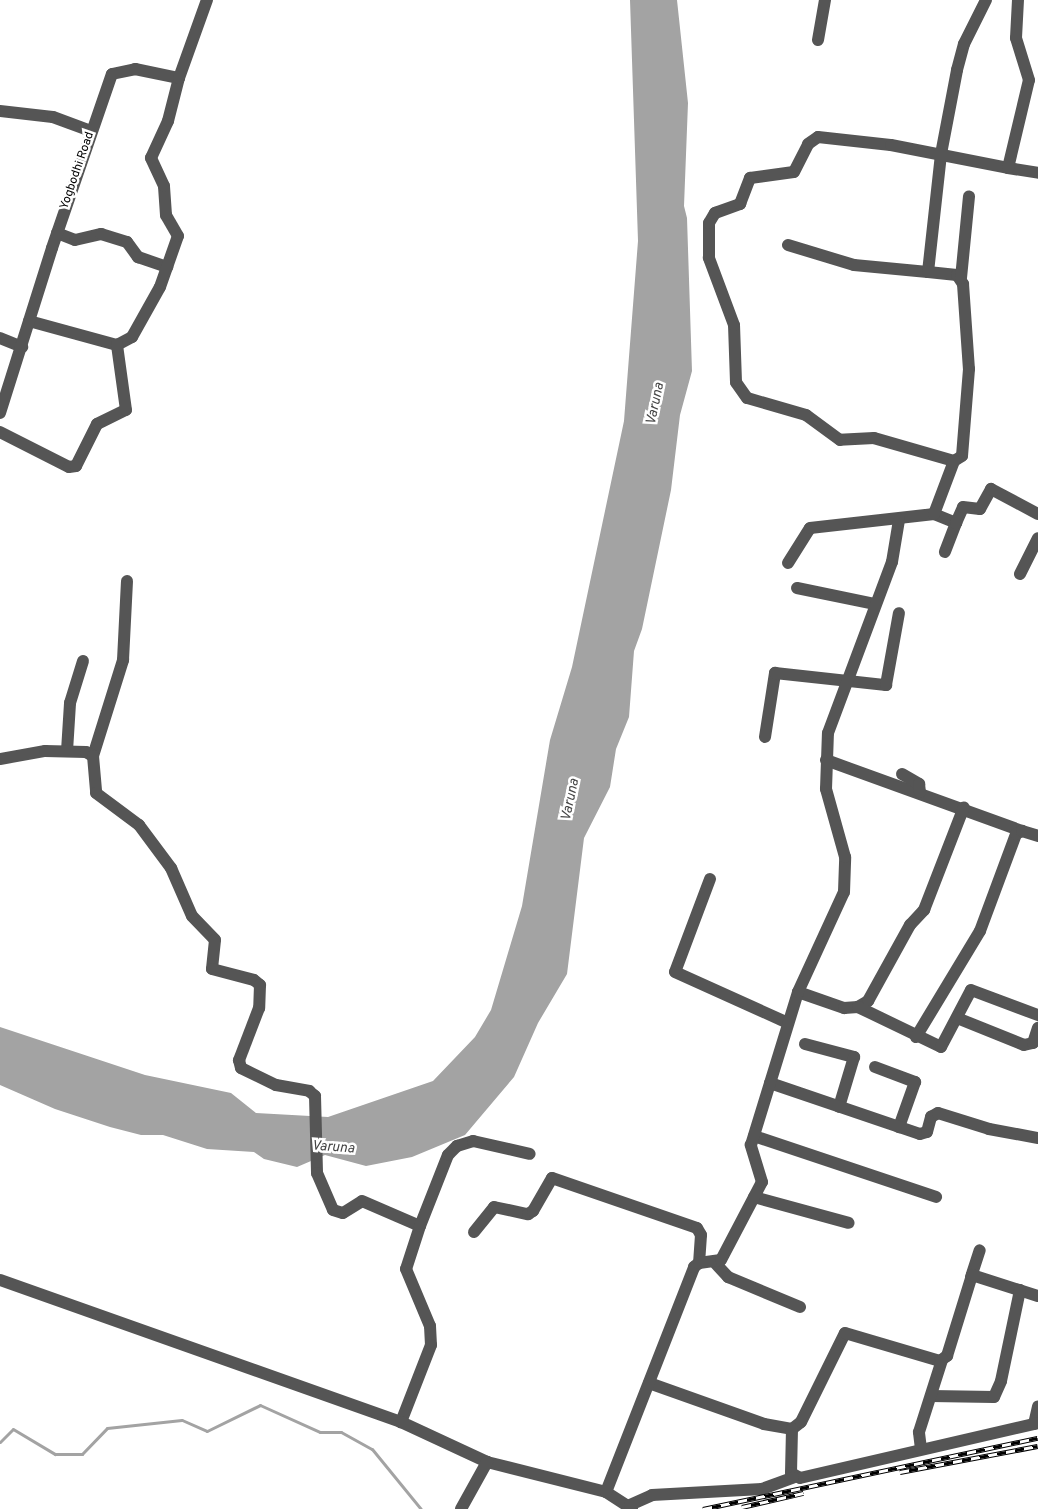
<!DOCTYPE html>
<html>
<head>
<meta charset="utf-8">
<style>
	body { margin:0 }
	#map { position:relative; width:1038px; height:1509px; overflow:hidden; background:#fff; font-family:Overpass,sans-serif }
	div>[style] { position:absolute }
	.water>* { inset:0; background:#a3a3a3 }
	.stream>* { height:3px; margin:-1.5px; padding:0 1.5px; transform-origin:1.5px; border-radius:1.5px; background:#a3a3a3 }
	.minor>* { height:12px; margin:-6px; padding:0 6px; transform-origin:6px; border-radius:6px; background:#555 }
	.rail>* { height:5px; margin-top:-2.5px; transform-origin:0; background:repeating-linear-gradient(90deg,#fff 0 9px,#000 0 18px); box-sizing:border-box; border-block:1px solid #000 }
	span { translate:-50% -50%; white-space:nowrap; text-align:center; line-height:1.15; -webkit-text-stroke:5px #fff; paint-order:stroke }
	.street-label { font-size:12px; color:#000 }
	.water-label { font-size:14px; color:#444; font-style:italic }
</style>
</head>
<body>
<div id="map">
	<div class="water">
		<i style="clip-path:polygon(630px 0,677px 0,688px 103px,684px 206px,687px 218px,692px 371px,680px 415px,671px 490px,642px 629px,634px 651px,629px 717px,616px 749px,610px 787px,584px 838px,567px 974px,538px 1023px,514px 1077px,465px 1135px,412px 1157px,366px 1166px,325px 1155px,297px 1167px,264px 1159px,254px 1152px,207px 1149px,163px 1135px,141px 1135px,110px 1127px,55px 1109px,0 1085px,0 1027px,145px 1075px,231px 1093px,256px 1113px,328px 1117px,433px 1081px,475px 1037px,491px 1010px,522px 906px,550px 740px,572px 667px,624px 421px,638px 241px)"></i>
	</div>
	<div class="stream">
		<i style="left:0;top:1442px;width:18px;rotate:-45deg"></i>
		<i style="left:13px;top:1429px;width:49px;rotate:30.8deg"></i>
		<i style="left:55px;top:1454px;width:27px"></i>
		<i style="left:82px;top:1454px;width:36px;rotate:-46deg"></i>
		<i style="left:107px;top:1428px;width:75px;rotate:-6.1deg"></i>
		<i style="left:182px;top:1420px;width:27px;rotate:24deg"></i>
		<i style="left:207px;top:1431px;width:59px;rotate:-26.1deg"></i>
		<i style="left:260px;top:1405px;width:66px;rotate:24.2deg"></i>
		<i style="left:320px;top:1432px;width:21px"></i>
		<i style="left:341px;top:1432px;width:35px;rotate:29deg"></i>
		<i style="left:372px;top:1449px;width:77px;rotate:50.8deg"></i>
	</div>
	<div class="minor">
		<i style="left:818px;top:40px;width:41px;rotate:-80.1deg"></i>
		<i style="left:0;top:111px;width:53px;rotate:6.5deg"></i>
		<i style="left:53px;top:117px;width:40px;rotate:20.2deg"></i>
		<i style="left:1008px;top:168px;width:30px;rotate:9deg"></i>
		<i style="left:57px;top:233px;width:19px;rotate:21deg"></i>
		<i style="left:75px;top:240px;width:27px;rotate:-13deg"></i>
		<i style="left:101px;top:234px;width:27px;rotate:17deg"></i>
		<i style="left:127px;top:242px;width:19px;rotate:54deg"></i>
		<i style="left:138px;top:257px;width:31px;rotate:19deg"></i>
		<i style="left:788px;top:245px;width:69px;rotate:16.9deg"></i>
		<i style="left:854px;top:265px;width:74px;rotate:5.4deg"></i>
		<i style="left:928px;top:272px;width:119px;rotate:-83.7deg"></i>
		<i style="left:941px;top:154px;width:86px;rotate:-79.2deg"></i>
		<i style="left:957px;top:70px;width:27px;rotate:-75deg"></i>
		<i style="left:964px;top:44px;width:49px;rotate:-63.4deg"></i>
		<i style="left:928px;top:272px;width:29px;rotate:6deg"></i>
		<i style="left:957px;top:275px;width:11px;rotate:56deg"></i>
		<i style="left:963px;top:284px;width:85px;rotate:86deg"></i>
		<i style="left:969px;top:369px;width:87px;rotate:94.6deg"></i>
		<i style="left:962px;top:456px;width:9px;rotate:148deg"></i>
		<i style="left:954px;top:461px;width:83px;rotate:-164deg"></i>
		<i style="left:874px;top:438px;width:34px;rotate:177deg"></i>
		<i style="left:840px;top:440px;width:42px;rotate:-143.7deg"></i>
		<i style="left:806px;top:415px;width:61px;rotate:-163.9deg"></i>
		<i style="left:747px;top:398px;width:19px;rotate:-125deg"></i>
		<i style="left:736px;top:382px;width:57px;rotate:-92deg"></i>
		<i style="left:734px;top:325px;width:72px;rotate:-110.5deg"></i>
		<i style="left:709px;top:258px;width:35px;rotate:-90deg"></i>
		<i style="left:709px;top:223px;width:12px;rotate:-59deg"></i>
		<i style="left:715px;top:213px;width:27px;rotate:-20deg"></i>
		<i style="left:740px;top:204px;width:28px;rotate:-69deg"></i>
		<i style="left:750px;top:178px;width:44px;rotate:-7.8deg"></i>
		<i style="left:794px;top:172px;width:31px;rotate:-63deg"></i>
		<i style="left:808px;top:144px;width:12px;rotate:-35deg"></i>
		<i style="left:818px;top:137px;width:73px;rotate:6.3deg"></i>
		<i style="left:891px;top:145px;width:119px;rotate:11.1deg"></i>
		<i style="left:1008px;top:168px;width:90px;rotate:-76.6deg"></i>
		<i style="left:1029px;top:80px;width:44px;rotate:-107.2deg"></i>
		<i style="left:1016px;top:38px;width:38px;rotate:-87deg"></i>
		<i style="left:961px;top:278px;width:82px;rotate:-84.4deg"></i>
		<i style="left:29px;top:321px;width:91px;rotate:15.3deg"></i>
		<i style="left:117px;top:345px;width:17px;rotate:-28deg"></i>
		<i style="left:132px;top:337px;width:57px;rotate:-60.8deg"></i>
		<i style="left:160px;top:287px;width:54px;rotate:-70.6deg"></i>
		<i style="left:178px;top:236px;width:24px;rotate:-120deg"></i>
		<i style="left:166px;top:215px;width:29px;rotate:-94deg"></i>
		<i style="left:164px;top:186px;width:31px;rotate:-115deg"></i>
		<i style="left:151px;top:158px;width:41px;rotate:-65.3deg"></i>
		<i style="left:168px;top:121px;width:44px;rotate:-75.7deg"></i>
		<i style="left:0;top:338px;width:24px;rotate:22deg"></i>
		<i style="left:0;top:413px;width:173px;rotate:-72.5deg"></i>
		<i style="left:52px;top:248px;width:184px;rotate:-71deg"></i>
		<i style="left:112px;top:74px;width:24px;rotate:-12deg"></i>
		<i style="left:135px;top:69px;width:45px;rotate:11.6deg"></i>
		<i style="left:179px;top:78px;width:83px;rotate:-70.3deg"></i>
		<i style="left:0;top:432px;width:77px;rotate:26.9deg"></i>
		<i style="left:69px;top:467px;width:7px;rotate:-8deg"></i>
		<i style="left:76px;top:466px;width:47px;rotate:-63.4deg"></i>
		<i style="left:97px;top:424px;width:32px;rotate:-26deg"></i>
		<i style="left:126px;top:410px;width:66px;rotate:-97.9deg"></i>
		<i style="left:934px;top:514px;width:24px;rotate:22deg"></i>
		<i style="left:956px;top:523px;width:31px;rotate:111deg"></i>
		<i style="left:956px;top:523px;width:17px;rotate:-66deg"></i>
		<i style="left:963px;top:507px;width:17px;rotate:7deg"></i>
		<i style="left:980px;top:509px;width:23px;rotate:-61deg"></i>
		<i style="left:991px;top:489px;width:53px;rotate:28deg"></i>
		<i style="left:788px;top:563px;width:41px;rotate:-57.8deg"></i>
		<i style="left:810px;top:528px;width:125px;rotate:-6.4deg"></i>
		<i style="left:934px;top:514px;width:57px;rotate:-69.3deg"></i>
		<i style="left:1020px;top:574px;width:40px;rotate:-63.4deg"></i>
		<i style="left:797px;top:588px;width:80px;rotate:11.6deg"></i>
		<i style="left:765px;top:737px;width:65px;rotate:-81.1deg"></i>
		<i style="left:775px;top:673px;width:112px;rotate:6.2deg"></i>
		<i style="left:886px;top:685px;width:73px;rotate:-79.8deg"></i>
		<i style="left:67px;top:751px;width:48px;rotate:-86.4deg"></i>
		<i style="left:70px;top:703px;width:44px;rotate:-72.8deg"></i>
		<i style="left:93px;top:756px;width:101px;rotate:-72.6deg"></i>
		<i style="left:123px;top:660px;width:79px;rotate:-87.1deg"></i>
		<i style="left:0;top:759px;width:46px;rotate:-10.1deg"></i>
		<i style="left:45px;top:751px;width:41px;rotate:1.4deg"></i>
		<i style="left:86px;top:752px;width:8px;rotate:30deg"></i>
		<i style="left:93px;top:756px;width:37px;rotate:85deg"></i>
		<i style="left:96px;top:793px;width:54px;rotate:36.7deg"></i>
		<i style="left:139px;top:825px;width:54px;rotate:53.3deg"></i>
		<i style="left:171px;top:868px;width:52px;rotate:66.4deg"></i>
		<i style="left:192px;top:916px;width:33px;rotate:46deg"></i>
		<i style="left:215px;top:940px;width:29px;rotate:96deg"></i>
		<i style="left:212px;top:969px;width:43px;rotate:14.7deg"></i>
		<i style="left:254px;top:980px;width:8px;rotate:40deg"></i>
		<i style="left:260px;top:985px;width:23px;rotate:92deg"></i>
		<i style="left:259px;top:1008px;width:56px;rotate:111deg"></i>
		<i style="left:239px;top:1060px;width:8px;rotate:76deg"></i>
		<i style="left:241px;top:1068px;width:39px;rotate:26deg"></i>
		<i style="left:276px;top:1085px;width:34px;rotate:10deg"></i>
		<i style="left:309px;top:1091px;width:8px;rotate:40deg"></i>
		<i style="left:315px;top:1096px;width:77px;rotate:88.5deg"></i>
		<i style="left:317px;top:1173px;width:40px;rotate:66.6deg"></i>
		<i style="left:333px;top:1210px;width:10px;rotate:17deg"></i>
		<i style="left:343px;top:1213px;width:22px;rotate:-32deg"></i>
		<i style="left:362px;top:1201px;width:63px;rotate:23.3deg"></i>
		<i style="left:420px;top:1226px;width:45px;rotate:108deg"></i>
		<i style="left:406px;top:1269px;width:62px;rotate:67.2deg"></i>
		<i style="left:430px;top:1326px;width:19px;rotate:87deg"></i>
		<i style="left:431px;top:1345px;width:83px;rotate:111.3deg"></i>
		<i style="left:826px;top:760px;width:208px;rotate:19.9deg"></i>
		<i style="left:902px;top:774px;width:20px;rotate:30deg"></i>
		<i style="left:919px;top:784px;width:8px;rotate:83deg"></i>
		<i style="left:710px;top:879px;width:99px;rotate:110.6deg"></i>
		<i style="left:675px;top:972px;width:124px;rotate:24.3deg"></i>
		<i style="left:798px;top:992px;width:49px;rotate:19.2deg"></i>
		<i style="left:844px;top:1008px;width:14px;rotate:-4deg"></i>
		<i style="left:858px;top:1007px;width:12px;rotate:-31deg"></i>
		<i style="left:868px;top:1001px;width:87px;rotate:-61.1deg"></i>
		<i style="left:910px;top:925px;width:21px;rotate:-47deg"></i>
		<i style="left:924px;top:910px;width:110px;rotate:-68.8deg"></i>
		<i style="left:858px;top:1007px;width:92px;rotate:25.7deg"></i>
		<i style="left:941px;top:1047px;width:64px;rotate:-62.2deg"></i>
		<i style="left:971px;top:990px;width:72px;rotate:20.5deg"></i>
		<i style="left:957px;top:1018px;width:72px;rotate:21.9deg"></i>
		<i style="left:1024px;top:1045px;width:9px;rotate:-13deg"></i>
		<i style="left:1033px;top:1043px;width:16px;rotate:-72deg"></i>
		<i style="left:916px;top:1037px;width:124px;rotate:-58.9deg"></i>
		<i style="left:980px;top:931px;width:103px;rotate:-69.6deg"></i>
		<i style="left:1016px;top:834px;width:7px;rotate:-27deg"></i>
		<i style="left:1022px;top:831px;width:17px;rotate:17deg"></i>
		<i style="left:805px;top:1044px;width:51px;rotate:14.9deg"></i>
		<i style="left:854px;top:1057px;width:52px;rotate:106.7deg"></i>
		<i style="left:875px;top:1067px;width:43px;rotate:20.6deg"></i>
		<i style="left:915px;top:1082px;width:48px;rotate:109.6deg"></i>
		<i style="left:770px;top:1083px;width:158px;rotate:18.8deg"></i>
		<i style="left:920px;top:1134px;width:7px;rotate:-16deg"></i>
		<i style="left:927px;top:1132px;width:16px;rotate:-75deg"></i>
		<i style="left:931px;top:1117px;width:8px;rotate:-30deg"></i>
		<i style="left:938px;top:1113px;width:53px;rotate:17.4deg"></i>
		<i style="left:989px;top:1129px;width:50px;rotate:10.4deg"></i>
		<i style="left:754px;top:1136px;width:192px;rotate:18.5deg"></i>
		<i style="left:754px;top:1197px;width:98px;rotate:15.3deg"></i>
		<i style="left:420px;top:1226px;width:76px;rotate:-68.5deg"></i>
		<i style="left:448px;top:1155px;width:13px;rotate:-45deg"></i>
		<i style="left:457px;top:1146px;width:17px;rotate:-17deg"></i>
		<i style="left:473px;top:1141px;width:58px;rotate:12.8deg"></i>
		<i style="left:474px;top:1232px;width:32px;rotate:-51deg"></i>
		<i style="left:494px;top:1207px;width:35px;rotate:12deg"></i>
		<i style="left:528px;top:1214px;width:6px;rotate:-31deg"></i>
		<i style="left:533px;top:1211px;width:38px;rotate:-60deg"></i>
		<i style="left:552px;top:1178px;width:153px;rotate:19deg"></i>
		<i style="left:697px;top:1228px;width:8px;rotate:60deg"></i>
		<i style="left:701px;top:1235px;width:28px;rotate:94deg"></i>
		<i style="left:716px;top:1264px;width:18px;rotate:47deg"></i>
		<i style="left:728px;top:1277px;width:78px;rotate:22.6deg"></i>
		<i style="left:971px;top:1277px;width:28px;rotate:-72deg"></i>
		<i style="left:0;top:1280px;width:425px;rotate:19.5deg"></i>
		<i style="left:401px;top:1422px;width:95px;rotate:24.9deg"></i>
		<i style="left:487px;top:1462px;width:123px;rotate:14.1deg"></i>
		<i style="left:606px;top:1492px;width:31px;rotate:33deg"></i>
		<i style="left:649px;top:1383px;width:122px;rotate:19.6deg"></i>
		<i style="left:764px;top:1424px;width:28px;rotate:10deg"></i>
		<i style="left:792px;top:1429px;width:11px;rotate:-38deg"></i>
		<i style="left:801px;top:1422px;width:99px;rotate:-63.7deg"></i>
		<i style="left:845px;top:1333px;width:99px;rotate:16.4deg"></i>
		<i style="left:940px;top:1361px;width:9px;rotate:-36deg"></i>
		<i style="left:947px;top:1356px;width:85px;rotate:-72.8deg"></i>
		<i style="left:972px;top:1275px;width:69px;rotate:17.7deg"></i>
		<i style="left:931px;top:1396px;width:63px;rotate:0.9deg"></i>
		<i style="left:994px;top:1397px;width:17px;rotate:-66deg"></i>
		<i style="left:1001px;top:1381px;width:93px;rotate:-78.2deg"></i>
		<i style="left:1034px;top:1424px;width:18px;rotate:-77deg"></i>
		<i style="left:792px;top:1429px;width:44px;rotate:91.3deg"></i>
		<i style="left:791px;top:1473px;width:10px;rotate:29deg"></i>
		<i style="left:800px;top:1478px;width:244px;rotate:-13deg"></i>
		<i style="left:921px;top:1449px;width:17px;rotate:-97deg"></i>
		<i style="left:919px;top:1432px;width:76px;rotate:-72.3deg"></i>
		<i style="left:606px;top:1492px;width:242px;rotate:-68.6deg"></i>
		<i style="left:694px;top:1267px;width:6px;rotate:-39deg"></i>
		<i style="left:699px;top:1263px;width:22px;rotate:-8deg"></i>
		<i style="left:721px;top:1260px;width:88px;rotate:-62.3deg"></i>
		<i style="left:762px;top:1182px;width:39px;rotate:-107deg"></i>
		<i style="left:751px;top:1145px;width:160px;rotate:-72.9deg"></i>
		<i style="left:798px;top:992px;width:110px;rotate:-65.3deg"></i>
		<i style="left:844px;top:892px;width:35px;rotate:-88deg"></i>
		<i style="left:845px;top:857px;width:71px;rotate:-105.6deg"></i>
		<i style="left:826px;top:789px;width:56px;rotate:-88deg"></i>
		<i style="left:828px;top:733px;width:183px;rotate:-69.5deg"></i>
		<i style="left:892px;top:562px;width:43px;rotate:-80.5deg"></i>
		<i style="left:630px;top:1505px;width:24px;rotate:-24deg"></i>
		<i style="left:652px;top:1495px;width:110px;rotate:-3.1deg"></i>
		<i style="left:762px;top:1489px;width:33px;rotate:-20deg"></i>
		<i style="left:461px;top:1509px;width:54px;rotate:-61deg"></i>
	</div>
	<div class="rail">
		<i style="left:900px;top:1472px;width:140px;rotate:-10.7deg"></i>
		<i style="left:742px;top:1507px;width:63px;rotate:-12.9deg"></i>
		<i style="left:703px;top:1509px;width:342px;rotate:-12deg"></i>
	</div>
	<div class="street-label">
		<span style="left:78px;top:171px;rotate:-71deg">Yogbodhi Road</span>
	</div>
	<div class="water-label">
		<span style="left:656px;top:404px;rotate:-78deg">Varuna</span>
		<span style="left:571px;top:800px;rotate:-78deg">Varuna</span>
		<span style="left:333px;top:1148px;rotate:4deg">Varuna</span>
	</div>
</div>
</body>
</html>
